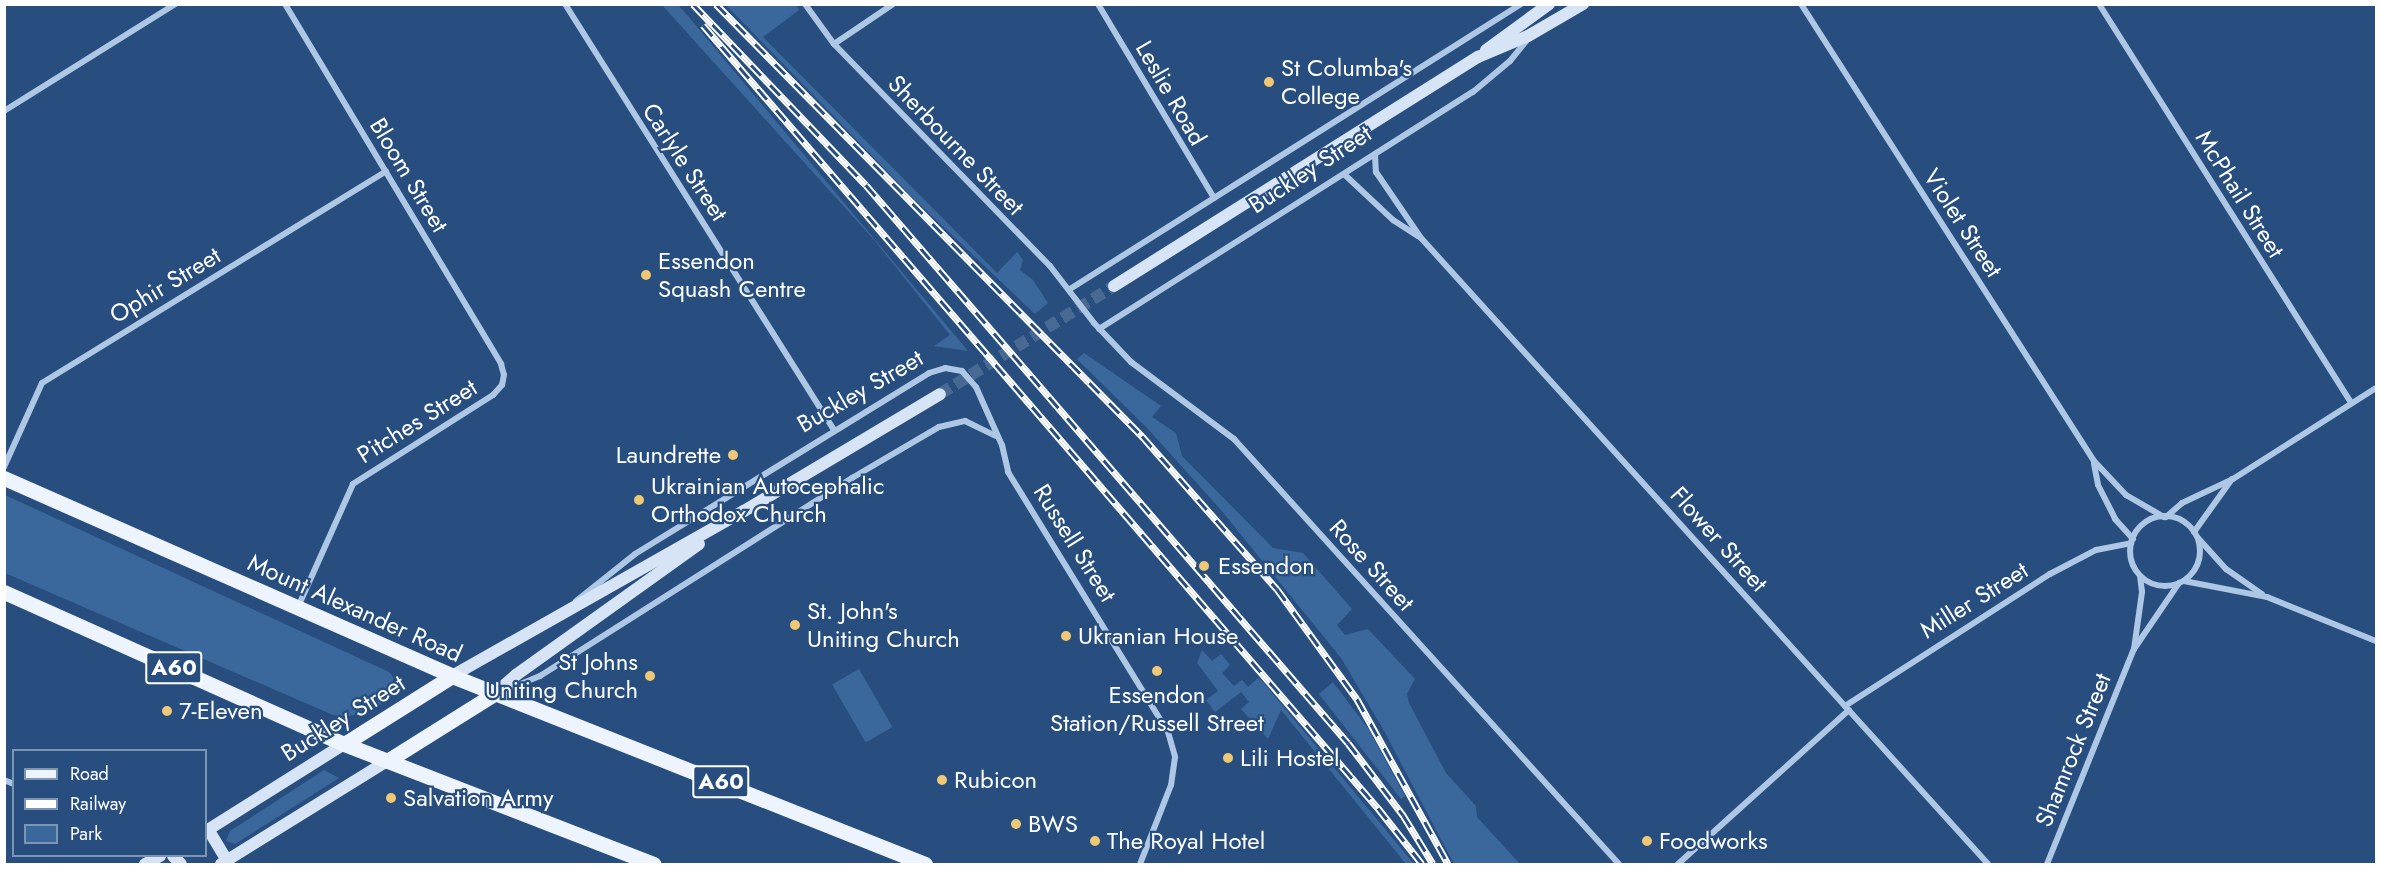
<!DOCTYPE html>
<html>
<head>
<meta charset="utf-8">
<style>
	body { margin:0 }
	#map { position:relative; width:2381px; height:869px; overflow:hidden; background:#274e7f; font-family:Jost,sans-serif }
	div>[style] { position:absolute }
	.green>* { inset:0; background:#3b689c; transform-origin:0 0 }
	.secondary-tunnel>* { height:12px; margin-top:-6px; transform-origin:0; background:repeating-linear-gradient(90deg,#476992 0 12px,transparent 0 18px) }
	.street>* { height:6px; margin:-3px; padding:0 3px; transform-origin:3px; border-radius:3px; background:#adc7e5 }
	.street>.ring { margin:-3px; padding:0; box-sizing:content-box; background:none; border:6px solid #adc7e5; border-radius:50% }
	.secondary>* { height:12px; margin:-6px; padding:0 6px; transform-origin:6px; border-radius:6px; background:#d6e4f5 }
	.primary>* { height:15px; margin:-7.5px; padding:0 7.5px; transform-origin:7.5px; border-radius:7.5px; background:#eef4fd }
	.rail>* { height:7px; margin-top:-3.5px; transform-origin:0; background:repeating-linear-gradient(90deg,#274e7f 0 14px,#fff 0 28px); box-sizing:border-box; border-block:2px solid #fff }
	.dots>* { width:16px; height:16px; translate:-50% -50%; box-sizing:border-box; border:3px solid #274e7f; border-radius:50% }
	span { translate:-50% -50%; white-space:nowrap; text-align:center; line-height:1.15; -webkit-text-stroke:4.5px #274e7f; paint-order:stroke }
	.shield-label span { padding:2px 4px; background:#274e7f; border:2px solid; border-radius:4px; -webkit-text-stroke-width:0 }
	.shield-label { font-size:22px; color:#fff; font-weight:700 }
	.poi-label { font-size:24px; color:#fff }
	.left { translate:0 -50%; text-align:left }
	.right { translate:-100% -50%; text-align:right }
	.street-label { font-size:24px; color:#fff }
	.frame { position:absolute; inset:0; border:6px solid #fff; pointer-events:none }
	.legend { position:absolute; left:12px; top:749px; width:195px; height:108px; box-sizing:border-box; background:#274e7f; border:2px solid #7d95b2; margin:0; padding:8px 10px; list-style:none; font-size:18px; color:#fff }
	.legend li { display:flex; align-items:center; gap:12px; height:30px }
	.legend b { width:30px; border:2px solid #7d95b2 }
</style>
</head>
<body>
<div id="map">
	<div class="green">
		<i style="clip-path:polygon(662px 5px,678px 5px,688px 16px,968px 351px,934px 346px,950px 335px,875px 241px)"></i>
		<i style="clip-path:polygon(726px 5px,796px 5px,799px 10px,763px 37px,997px 273px,1017px 252px,1023px 260px,1020px 270px,1033px 280px,1048px 303px,1035px 314px,913px 198px)"></i>
		<i style="clip-path:polygon(1084px 353px,1161px 406px,1152px 417px,1176px 433px,1182px 456px,1273px 548px,1303px 553px,1352px 609px,1337px 625px,1345px 635px,1368px 629px,1415px 679px,1407px 694px,1409px 703px,1446px 773px,1476px 806px,1477px 817px,1520px 864px,1454px 864px,1383px 729px,1341px 658px,1221px 510px,1148px 429px,1077px 359px)"></i>
		<i style="clip-path:polygon(5px 495px,389px 672px,393px 677px,393px 690px,380px 705px,368px 711px,346px 717px,333px 715px,5px 573px)"></i>
		<i style="clip-path:polygon(1202px 650px,1212px 661px,1221px 654px,1230px 665px,1222px 673px,1234px 686px,1242px 680px,1248px 687px,1258px 678px,1263px 682px,1414px 864px,1406px 864px,1281px 710px,1268px 739px,1241px 709px,1249px 702px,1241px 692px,1215px 712px,1206px 700px,1218px 691px,1197px 663px)"></i>
		<i style="left:859px;top:669px;width:67px;height:31px;rotate:60deg"></i>
		<i style="clip-path:polygon(1333px 682px,1369px 730px,1405px 796px,1401px 799px,1319px 694px)"></i>
		<i style="clip-path:polygon(324px 770px,339px 778px,235px 844px,226px 841px,230px 831px)"></i>
	</div>
	<div class="secondary-tunnel">
		<i style="left:940px;top:394px;width:205px;rotate:-31.8deg"></i>
	</div>
	<div class="street">
		<i style="left:285px;top:4px;width:420px;rotate:59deg"></i>
		<i style="left:501px;top:364px;width:11px;rotate:75deg"></i>
		<i style="left:504px;top:375px;width:10px;rotate:101deg"></i>
		<i style="left:502px;top:385px;width:13px;rotate:132deg"></i>
		<i style="left:493px;top:395px;width:166px;rotate:147.6deg"></i>
		<i style="left:353px;top:484px;width:135px;rotate:114.1deg"></i>
		<i style="left:565px;top:4px;width:504px;rotate:57.73deg"></i>
		<i style="left:805px;top:4px;width:49px;rotate:54.1deg"></i>
		<i style="left:834px;top:44px;width:310px;rotate:45.8deg"></i>
		<i style="left:1050px;top:266px;width:72px;rotate:52.3deg"></i>
		<i style="left:1094px;top:323px;width:54px;rotate:46.5deg"></i>
		<i style="left:1131px;top:362px;width:129px;rotate:36.8deg"></i>
		<i style="left:1234px;top:439px;width:573px;rotate:47.83deg"></i>
		<i style="left:1098px;top:4px;width:226px;rotate:59.1deg"></i>
		<i style="left:1801px;top:4px;width:543px;rotate:57.33deg"></i>
		<i style="left:2094px;top:461px;width:47px;rotate:46.7deg"></i>
		<i style="left:2126px;top:495px;width:44px;rotate:30.1deg"></i>
		<i style="left:2099px;top:4px;width:472px;rotate:57.7deg"></i>
		<i style="left:834px;top:44px;width:71px;rotate:-34.1deg"></i>
		<i style="left:4px;top:111px;width:202px;rotate:-32deg"></i>
		<i style="left:1375px;top:155px;width:17px;rotate:87deg"></i>
		<i style="left:1376px;top:172px;width:80px;rotate:55.7deg"></i>
		<i style="left:1421px;top:238px;width:845px;rotate:47.83deg"></i>
		<i style="left:1345px;top:175px;width:66px;rotate:43.2deg"></i>
		<i style="left:1393px;top:220px;width:30px;rotate:33deg"></i>
		<i style="left:1070px;top:289px;width:534px;rotate:-32.29deg"></i>
		<i style="left:1099px;top:329px;width:443px;rotate:-32.4deg"></i>
		<i style="left:1473px;top:92px;width:48px;rotate:-40deg"></i>
		<i style="left:1510px;top:61px;width:27px;rotate:-51deg"></i>
		<i style="left:2094px;top:464px;width:21px;rotate:79deg"></i>
		<i style="left:2098px;top:485px;width:38px;rotate:63deg"></i>
		<i style="left:2115px;top:519px;width:27px;rotate:48deg"></i>
		<i style="left:4px;top:467px;width:92px;rotate:-65.7deg"></i>
		<i style="left:42px;top:383px;width:404px;rotate:-31.6deg"></i>
		<i class="ring" style="left:2130px;top:516px;width:64px;height:64px"></i>
		<i style="left:2166px;top:517px;width:21px;rotate:-41deg"></i>
		<i style="left:2182px;top:503px;width:56px;rotate:-25.2deg"></i>
		<i style="left:2233px;top:479px;width:169px;rotate:-32.5deg"></i>
		<i style="left:2194px;top:532px;width:65px;rotate:-54.4deg"></i>
		<i style="left:2198px;top:538px;width:42px;rotate:47.9deg"></i>
		<i style="left:2226px;top:569px;width:44px;rotate:34.8deg"></i>
		<i style="left:2184px;top:581px;width:85px;rotate:10.9deg"></i>
		<i style="left:2267px;top:597px;width:118px;rotate:22deg"></i>
		<i style="left:576px;top:601px;width:75px;rotate:-38.5deg"></i>
		<i style="left:635px;top:554px;width:345px;rotate:-31.6deg"></i>
		<i style="left:929px;top:373px;width:17px;rotate:-17deg"></i>
		<i style="left:945px;top:368px;width:17px;rotate:10deg"></i>
		<i style="left:962px;top:371px;width:21px;rotate:49deg"></i>
		<i style="left:976px;top:387px;width:64px;rotate:65.9deg"></i>
		<i style="left:1002px;top:445px;width:28px;rotate:77deg"></i>
		<i style="left:1008px;top:472px;width:305px;rotate:58.4deg"></i>
		<i style="left:1168px;top:732px;width:26px;rotate:74deg"></i>
		<i style="left:1175px;top:757px;width:28px;rotate:98deg"></i>
		<i style="left:1171px;top:785px;width:85px;rotate:111.4deg"></i>
		<i style="left:2134px;top:649px;width:58px;rotate:-82deg"></i>
		<i style="left:2142px;top:592px;width:16px;rotate:-97deg"></i>
		<i style="left:501px;top:692px;width:42px;rotate:-22.3deg"></i>
		<i style="left:540px;top:676px;width:370px;rotate:-32.4deg"></i>
		<i style="left:852px;top:478px;width:101px;rotate:-30.4deg"></i>
		<i style="left:939px;top:427px;width:27px;rotate:-13deg"></i>
		<i style="left:965px;top:421px;width:34px;rotate:26deg"></i>
		<i style="left:1845px;top:706px;width:244px;rotate:-32.8deg"></i>
		<i style="left:2050px;top:574px;width:52px;rotate:-27.6deg"></i>
		<i style="left:2096px;top:550px;width:36px;rotate:-11deg"></i>
		<i style="left:4px;top:780px;width:11px;rotate:22deg"></i>
		<i style="left:1678px;top:864px;width:230px;rotate:-42deg"></i>
		<i style="left:2047px;top:864px;width:232px;rotate:-68deg"></i>
		<i style="left:2134px;top:649px;width:80px;rotate:-55.7deg"></i>
	</div>
	<div class="secondary">
		<i style="left:1486px;top:50px;width:78px;rotate:-36.1deg"></i>
		<i style="left:1114px;top:286px;width:430px;rotate:-32.2deg"></i>
		<i style="left:1478px;top:57px;width:54px;rotate:-22.8deg"></i>
		<i style="left:1528px;top:36px;width:64px;rotate:-30.2deg"></i>
		<i style="left:452px;top:676px;width:335px;rotate:-29.5deg"></i>
		<i style="left:744px;top:511px;width:228px;rotate:-30.8deg"></i>
		<i style="left:494px;top:694px;width:29px;rotate:-41deg"></i>
		<i style="left:516px;top:675px;width:225px;rotate:-35.6deg"></i>
		<i style="left:208px;top:829px;width:37px;rotate:59deg"></i>
		<i style="left:206px;top:831px;width:163px;rotate:-32.2deg"></i>
		<i style="left:173px;top:856px;width:11px;rotate:45deg"></i>
		<i style="left:145px;top:864px;width:17px;rotate:-28deg"></i>
		<i style="left:221px;top:864px;width:195px;rotate:-31.8deg"></i>
	</div>
	<div class="primary">
		<i style="left:4px;top:478px;width:490px;rotate:23.8deg"></i>
		<i style="left:452px;top:676px;width:509px;rotate:21.68deg"></i>
		<i style="left:4px;top:592px;width:372px;rotate:24.1deg"></i>
		<i style="left:344px;top:744px;width:332px;rotate:21.2deg"></i>
		<i style="left:344px;top:744px;width:128px;rotate:-32.2deg"></i>
		<i style="left:387px;top:761px;width:126px;rotate:-32.1deg"></i>
	</div>
	<div class="rail">
		<i style="left:693px;top:4px;width:250px;rotate:46.3deg"></i>
		<i style="left:866px;top:185px;width:737px;rotate:49.18deg"></i>
		<i style="left:1348px;top:743px;width:91px;rotate:52.6deg"></i>
		<i style="left:1403px;top:815px;width:57px;rotate:58.5deg"></i>
		<i style="left:716px;top:4px;width:607px;rotate:45.4deg"></i>
		<i style="left:1142px;top:436px;width:204px;rotate:48.6deg"></i>
		<i style="left:1277px;top:589px;width:136px;rotate:54deg"></i>
		<i style="left:1357px;top:699px;width:188px;rotate:61.1deg"></i>
		<i style="left:703px;top:25px;width:1034px;rotate:49.24deg"></i>
		<i style="left:1378px;top:808px;width:71px;rotate:51.8deg"></i>
	</div>
	<div class="dots">
		<i style="left:1269px;top:82px;background:#eec873"></i>
		<i style="left:646px;top:275px;background:#eec873"></i>
		<i style="left:733px;top:455px;background:#eec873"></i>
		<i style="left:639px;top:500px;background:#eec873"></i>
		<i style="left:1204px;top:566px;background:#eec873"></i>
		<i style="left:795px;top:625px;background:#eec873"></i>
		<i style="left:1066px;top:636px;background:#eec873"></i>
		<i style="left:1157px;top:671px;background:#eec873"></i>
		<i style="left:650px;top:676px;background:#eec873"></i>
		<i style="left:167px;top:711px;background:#eec873"></i>
		<i style="left:1228px;top:758px;background:#eec873"></i>
		<i style="left:942px;top:780px;background:#eec873"></i>
		<i style="left:391px;top:798px;background:#eec873"></i>
		<i style="left:1016px;top:824px;background:#eec873"></i>
		<i style="left:1095px;top:841px;background:#eec873"></i>
		<i style="left:1647px;top:841px;background:#eec873"></i>
	</div>
	<div class="shield-label">
		<span style="left:174px;top:668px">A60</span>
		<span style="left:721px;top:782px">A60</span>
	</div>
	<div class="poi-label">
		<span class="left" style="left:1281px;top:82px">St Columba's<br>College</span>
		<span class="left" style="left:658px;top:275px">Essendon<br>Squash Centre</span>
		<span class="right" style="left:721px;top:455px">Laundrette</span>
		<span class="left" style="left:651px;top:500px">Ukrainian Autocephalic<br>Orthodox Church</span>
		<span class="left" style="left:1218px;top:566px">Essendon</span>
		<span class="left" style="left:807px;top:625px">St. John's<br>Uniting Church</span>
		<span class="left" style="left:1078px;top:636px">Ukranian House</span>
		<span class="right" style="left:638px;top:676px">St Johns<br>Uniting Church</span>
		<span style="left:1157px;top:709px">Essendon<br>Station/Russell Street</span>
		<span class="left" style="left:179px;top:711px">7-Eleven</span>
		<span class="left" style="left:1240px;top:758px">Lili Hostel</span>
		<span class="left" style="left:954px;top:780px">Rubicon</span>
		<span class="left" style="left:403px;top:798px">Salvation Army</span>
		<span class="left" style="left:1028px;top:824px">BWS</span>
		<span class="left" style="left:1107px;top:841px">The Royal Hotel</span>
		<span class="left" style="left:1659px;top:841px">Foodworks</span>
	</div>
	<div class="street-label">
		<span style="left:1171px;top:93px;rotate:60deg">Leslie Road</span>
		<span style="left:956px;top:145px;rotate:46deg">Sherbourne Street</span>
		<span style="left:685px;top:162px;rotate:57deg">Carlyle Street</span>
		<span style="left:1310px;top:169px;rotate:-33deg">Buckley Street</span>
		<span style="left:409px;top:175px;rotate:59deg">Bloom Street</span>
		<span style="left:2240px;top:194px;rotate:58deg">McPhail Street</span>
		<span style="left:1963px;top:223px;rotate:57deg">Violet Street</span>
		<span style="left:165px;top:285px;rotate:-31deg">Ophir Street</span>
		<span style="left:860px;top:391px;rotate:-30deg">Buckley Street</span>
		<span style="left:417px;top:421px;rotate:-32deg">Pitches Street</span>
		<span style="left:1719px;top:539px;rotate:48deg">Flower Street</span>
		<span style="left:1075px;top:543px;rotate:58deg">Russell Street</span>
		<span style="left:1372px;top:565px;rotate:48deg">Rose Street</span>
		<span style="left:1974px;top:600px;rotate:-32deg">Miller Street</span>
		<span style="left:355px;top:608px;rotate:24deg">Mount Alexander Road</span>
		<span style="left:343px;top:718px;rotate:-32deg">Buckley Street</span>
		<span style="left:2073px;top:750px;rotate:-68deg">Shamrock Street</span>
	</div>
	<div class="frame"></div>
	<ul class="legend">
	<li><b style="height:8px;background:#eef4fd"></b>Road</li>
	<li><b style="height:8px;background:#fff"></b>Railway</li>
	<li><b style="height:16px;background:#3b689c"></b>Park</li>
	</ul>
</div>
</body>
</html>
